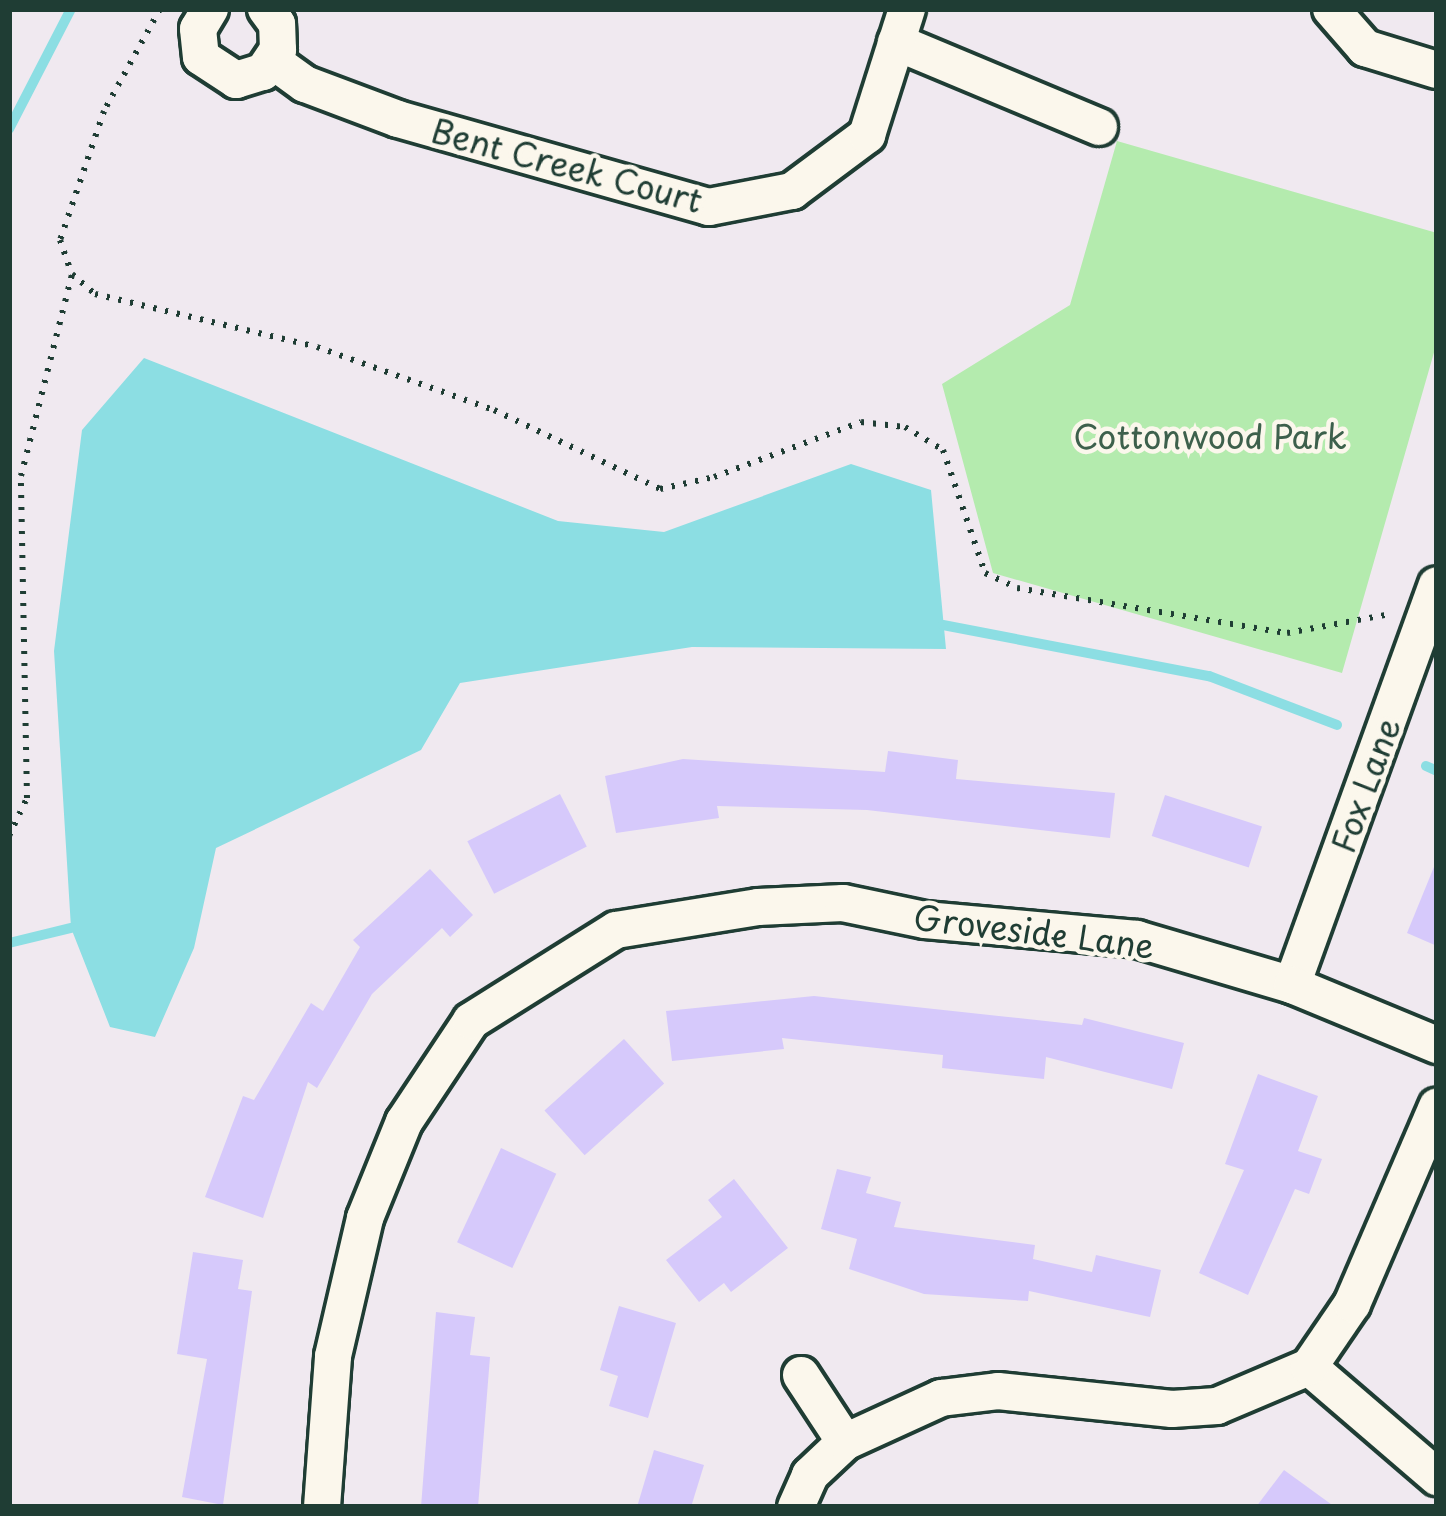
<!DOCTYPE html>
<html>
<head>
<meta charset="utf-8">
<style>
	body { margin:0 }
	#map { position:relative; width:1446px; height:1516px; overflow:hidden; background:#f0e9f0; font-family:"Playpen Sans",sans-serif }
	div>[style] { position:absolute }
	.green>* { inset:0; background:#b4ebae }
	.water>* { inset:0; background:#8cdee3 }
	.stream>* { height:10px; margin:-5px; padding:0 5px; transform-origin:5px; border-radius:5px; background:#8cdee3 }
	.building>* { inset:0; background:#d6c9fb; transform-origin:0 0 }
	.path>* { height:6px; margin-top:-3px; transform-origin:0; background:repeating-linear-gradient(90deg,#1f3d34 0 3px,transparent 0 12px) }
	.roads { filter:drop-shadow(3px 0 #1f3d34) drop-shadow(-3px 0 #1f3d34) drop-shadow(0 3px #1f3d34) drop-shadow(0 -3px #1f3d34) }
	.minor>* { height:36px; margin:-18px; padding:0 18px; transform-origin:18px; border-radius:18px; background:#fbf7ec }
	span { translate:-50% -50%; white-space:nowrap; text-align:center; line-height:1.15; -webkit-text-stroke:9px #fbf7ec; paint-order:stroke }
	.street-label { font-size:33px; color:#1f3d34 }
	.park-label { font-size:33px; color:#3d604c }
	.frame { position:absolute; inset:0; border:12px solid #1f3d34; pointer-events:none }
</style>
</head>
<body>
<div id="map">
	<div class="green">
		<i style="clip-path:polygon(1117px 141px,1437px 233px,1437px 342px,1342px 673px,993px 573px,942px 384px,1070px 305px)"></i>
	</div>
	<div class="water">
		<i style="clip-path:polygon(144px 358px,558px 521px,664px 532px,851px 464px,931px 490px,946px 649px,692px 647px,460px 683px,421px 750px,216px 848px,194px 948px,155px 1037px,110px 1027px,71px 928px,54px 651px,82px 430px)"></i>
	</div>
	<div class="stream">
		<i style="left:9px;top:129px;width:135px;rotate:-62.7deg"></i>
		<i style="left:943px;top:625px;width:271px;rotate:10.9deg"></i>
		<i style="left:1209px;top:676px;width:137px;rotate:20.9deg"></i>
		<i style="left:1426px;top:766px;width:12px;rotate:24deg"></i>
		<i style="left:9px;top:943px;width:64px;rotate:-13.6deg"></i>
	</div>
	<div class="building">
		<i style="clip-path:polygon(888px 751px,958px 760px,956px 779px,1115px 793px,1110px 838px,867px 810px,717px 806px,719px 818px,616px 833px,605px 776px,683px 759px,885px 772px)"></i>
		<i style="left:560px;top:794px;width:59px;height:104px;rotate:63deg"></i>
		<i style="left:1165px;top:795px;width:102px;height:43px;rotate:18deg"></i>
		<i style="clip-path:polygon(1436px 862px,1437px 862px,1437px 946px,1407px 933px)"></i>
		<i style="clip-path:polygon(430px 869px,473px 915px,450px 937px,442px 928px,372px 994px,317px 1088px,308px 1082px,263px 1218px,205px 1197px,243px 1096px,254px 1100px,311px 1003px,323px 1011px,360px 947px,353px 940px)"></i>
		<i style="clip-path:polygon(814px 996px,1082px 1025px,1084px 1018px,1184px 1043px,1172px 1089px,1046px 1057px,1044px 1079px,942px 1068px,943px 1055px,782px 1038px,784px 1049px,672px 1061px,666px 1011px)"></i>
		<i style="left:624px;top:1039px;width:60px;height:107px;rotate:48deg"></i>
		<i style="clip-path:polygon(1258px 1074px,1318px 1096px,1298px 1151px,1322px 1159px,1309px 1194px,1295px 1189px,1248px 1295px,1199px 1273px,1244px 1170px,1225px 1164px)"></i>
		<i style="left:501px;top:1148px;width:61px;height:104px;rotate:25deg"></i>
		<i style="clip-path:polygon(837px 1169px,871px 1177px,866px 1193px,901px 1202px,894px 1227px,1035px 1245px,1033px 1259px,1092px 1272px,1096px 1255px,1161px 1270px,1150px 1317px,1029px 1291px,1028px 1301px,924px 1294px,849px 1269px,857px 1239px,821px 1229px)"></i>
		<i style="clip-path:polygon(734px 1179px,788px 1248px,731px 1292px,724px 1283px,699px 1302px,666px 1260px,722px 1217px,708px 1200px)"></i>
		<i style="clip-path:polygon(193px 1252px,243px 1260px,238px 1289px,252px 1291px,223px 1505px,182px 1497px,207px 1359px,177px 1354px)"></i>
		<i style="clip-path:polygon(619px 1306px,676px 1323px,648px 1418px,609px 1406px,618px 1376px,600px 1370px)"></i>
		<i style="clip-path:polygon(436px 1312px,475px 1317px,470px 1355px,490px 1357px,478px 1507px,421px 1507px)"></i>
		<i style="clip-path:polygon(654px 1450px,704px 1465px,691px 1507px,637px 1507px)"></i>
		<i style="clip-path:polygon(1284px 1470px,1335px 1507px,1256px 1507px)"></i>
	</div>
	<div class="path">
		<i style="left:160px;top:9px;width:116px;rotate:118.8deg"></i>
		<i style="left:104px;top:111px;width:136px;rotate:108.8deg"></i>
		<i style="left:60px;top:240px;width:36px;rotate:71deg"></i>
		<i style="left:72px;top:274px;width:30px;rotate:41deg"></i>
		<i style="left:95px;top:294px;width:228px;rotate:13.4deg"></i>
		<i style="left:317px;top:347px;width:188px;rotate:19.6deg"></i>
		<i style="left:494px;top:410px;width:184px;rotate:25.4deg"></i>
		<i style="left:660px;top:489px;width:55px;rotate:-12.5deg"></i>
		<i style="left:714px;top:477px;width:157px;rotate:-20.5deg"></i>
		<i style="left:861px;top:422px;width:44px;rotate:6.5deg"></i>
		<i style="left:905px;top:427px;width:44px;rotate:31.2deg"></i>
		<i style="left:943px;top:450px;width:130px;rotate:71.1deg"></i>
		<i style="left:985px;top:573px;width:35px;rotate:25deg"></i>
		<i style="left:1017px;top:588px;width:274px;rotate:9.5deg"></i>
		<i style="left:1287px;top:633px;width:106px;rotate:-10.4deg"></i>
		<i style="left:9px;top:836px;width:42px;rotate:-64.7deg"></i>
		<i style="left:27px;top:798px;width:322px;rotate:-91.1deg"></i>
		<i style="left:21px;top:476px;width:208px;rotate:-75.8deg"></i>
	</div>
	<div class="roads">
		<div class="minor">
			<i style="left:210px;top:9px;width:23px;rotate:121deg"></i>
			<i style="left:198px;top:29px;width:28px;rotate:84deg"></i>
			<i style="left:201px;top:57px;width:42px;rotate:33.3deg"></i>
			<i style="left:236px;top:80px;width:28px;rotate:-17deg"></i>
			<i style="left:263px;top:72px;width:27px;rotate:-56deg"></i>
			<i style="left:278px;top:50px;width:26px;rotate:-92deg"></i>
			<i style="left:277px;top:24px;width:19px;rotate:-126deg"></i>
			<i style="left:1331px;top:9px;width:52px;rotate:48.9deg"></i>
			<i style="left:1365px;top:48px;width:75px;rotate:17deg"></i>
			<i style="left:896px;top:42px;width:220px;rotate:22.7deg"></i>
			<i style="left:273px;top:61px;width:39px;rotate:36deg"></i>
			<i style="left:305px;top:84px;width:99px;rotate:20.6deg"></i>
			<i style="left:398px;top:119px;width:323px;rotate:15.8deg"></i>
			<i style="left:709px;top:207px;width:85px;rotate:-10.9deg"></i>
			<i style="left:792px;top:191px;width:94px;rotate:-36.7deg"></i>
			<i style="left:867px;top:135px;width:132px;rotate:-72.4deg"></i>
			<i style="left:1292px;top:985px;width:425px;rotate:-70.1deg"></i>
			<i style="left:1309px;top:1367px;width:169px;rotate:40.7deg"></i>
			<i style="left:801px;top:1375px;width:80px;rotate:56.7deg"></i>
			<i style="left:322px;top:1507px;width:151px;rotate:-85.8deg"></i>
			<i style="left:333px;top:1356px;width:142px;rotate:-76.9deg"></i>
			<i style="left:365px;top:1218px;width:104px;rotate:-67.9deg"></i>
			<i style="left:404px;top:1122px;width:121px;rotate:-56.4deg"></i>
			<i style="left:471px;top:1021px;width:171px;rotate:-32.1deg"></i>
			<i style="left:616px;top:930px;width:144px;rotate:-9.2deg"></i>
			<i style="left:758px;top:907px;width:85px;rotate:-2.7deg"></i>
			<i style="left:843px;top:903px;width:84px;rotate:11.7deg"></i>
			<i style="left:925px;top:920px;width:213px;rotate:5.1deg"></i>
			<i style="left:1137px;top:939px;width:162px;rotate:16.5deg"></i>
			<i style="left:1292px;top:985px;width:157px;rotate:22.5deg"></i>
			<i style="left:796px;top:1507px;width:35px;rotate:-66deg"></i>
			<i style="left:810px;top:1475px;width:48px;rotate:-43.3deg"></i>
			<i style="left:845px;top:1442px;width:106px;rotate:-24.6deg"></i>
			<i style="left:941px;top:1398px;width:57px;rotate:-7deg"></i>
			<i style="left:998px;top:1391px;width:175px;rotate:5.9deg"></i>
			<i style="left:1172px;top:1409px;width:45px;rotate:-3.8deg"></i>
			<i style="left:1217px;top:1406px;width:100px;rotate:-23deg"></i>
			<i style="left:1309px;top:1367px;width:76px;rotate:-55.7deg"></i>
			<i style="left:1352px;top:1304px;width:215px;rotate:-66.7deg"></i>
		</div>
	</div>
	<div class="street-label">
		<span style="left:567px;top:165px;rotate:15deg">Bent Creek Court</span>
		<span style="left:1365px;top:785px;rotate:-70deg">Fox Lane</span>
		<span style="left:1034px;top:931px;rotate:7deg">Groveside Lane</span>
	</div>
	<div class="park-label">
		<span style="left:1210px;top:436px">Cottonwood Park</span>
	</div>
	<div class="frame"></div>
</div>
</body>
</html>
